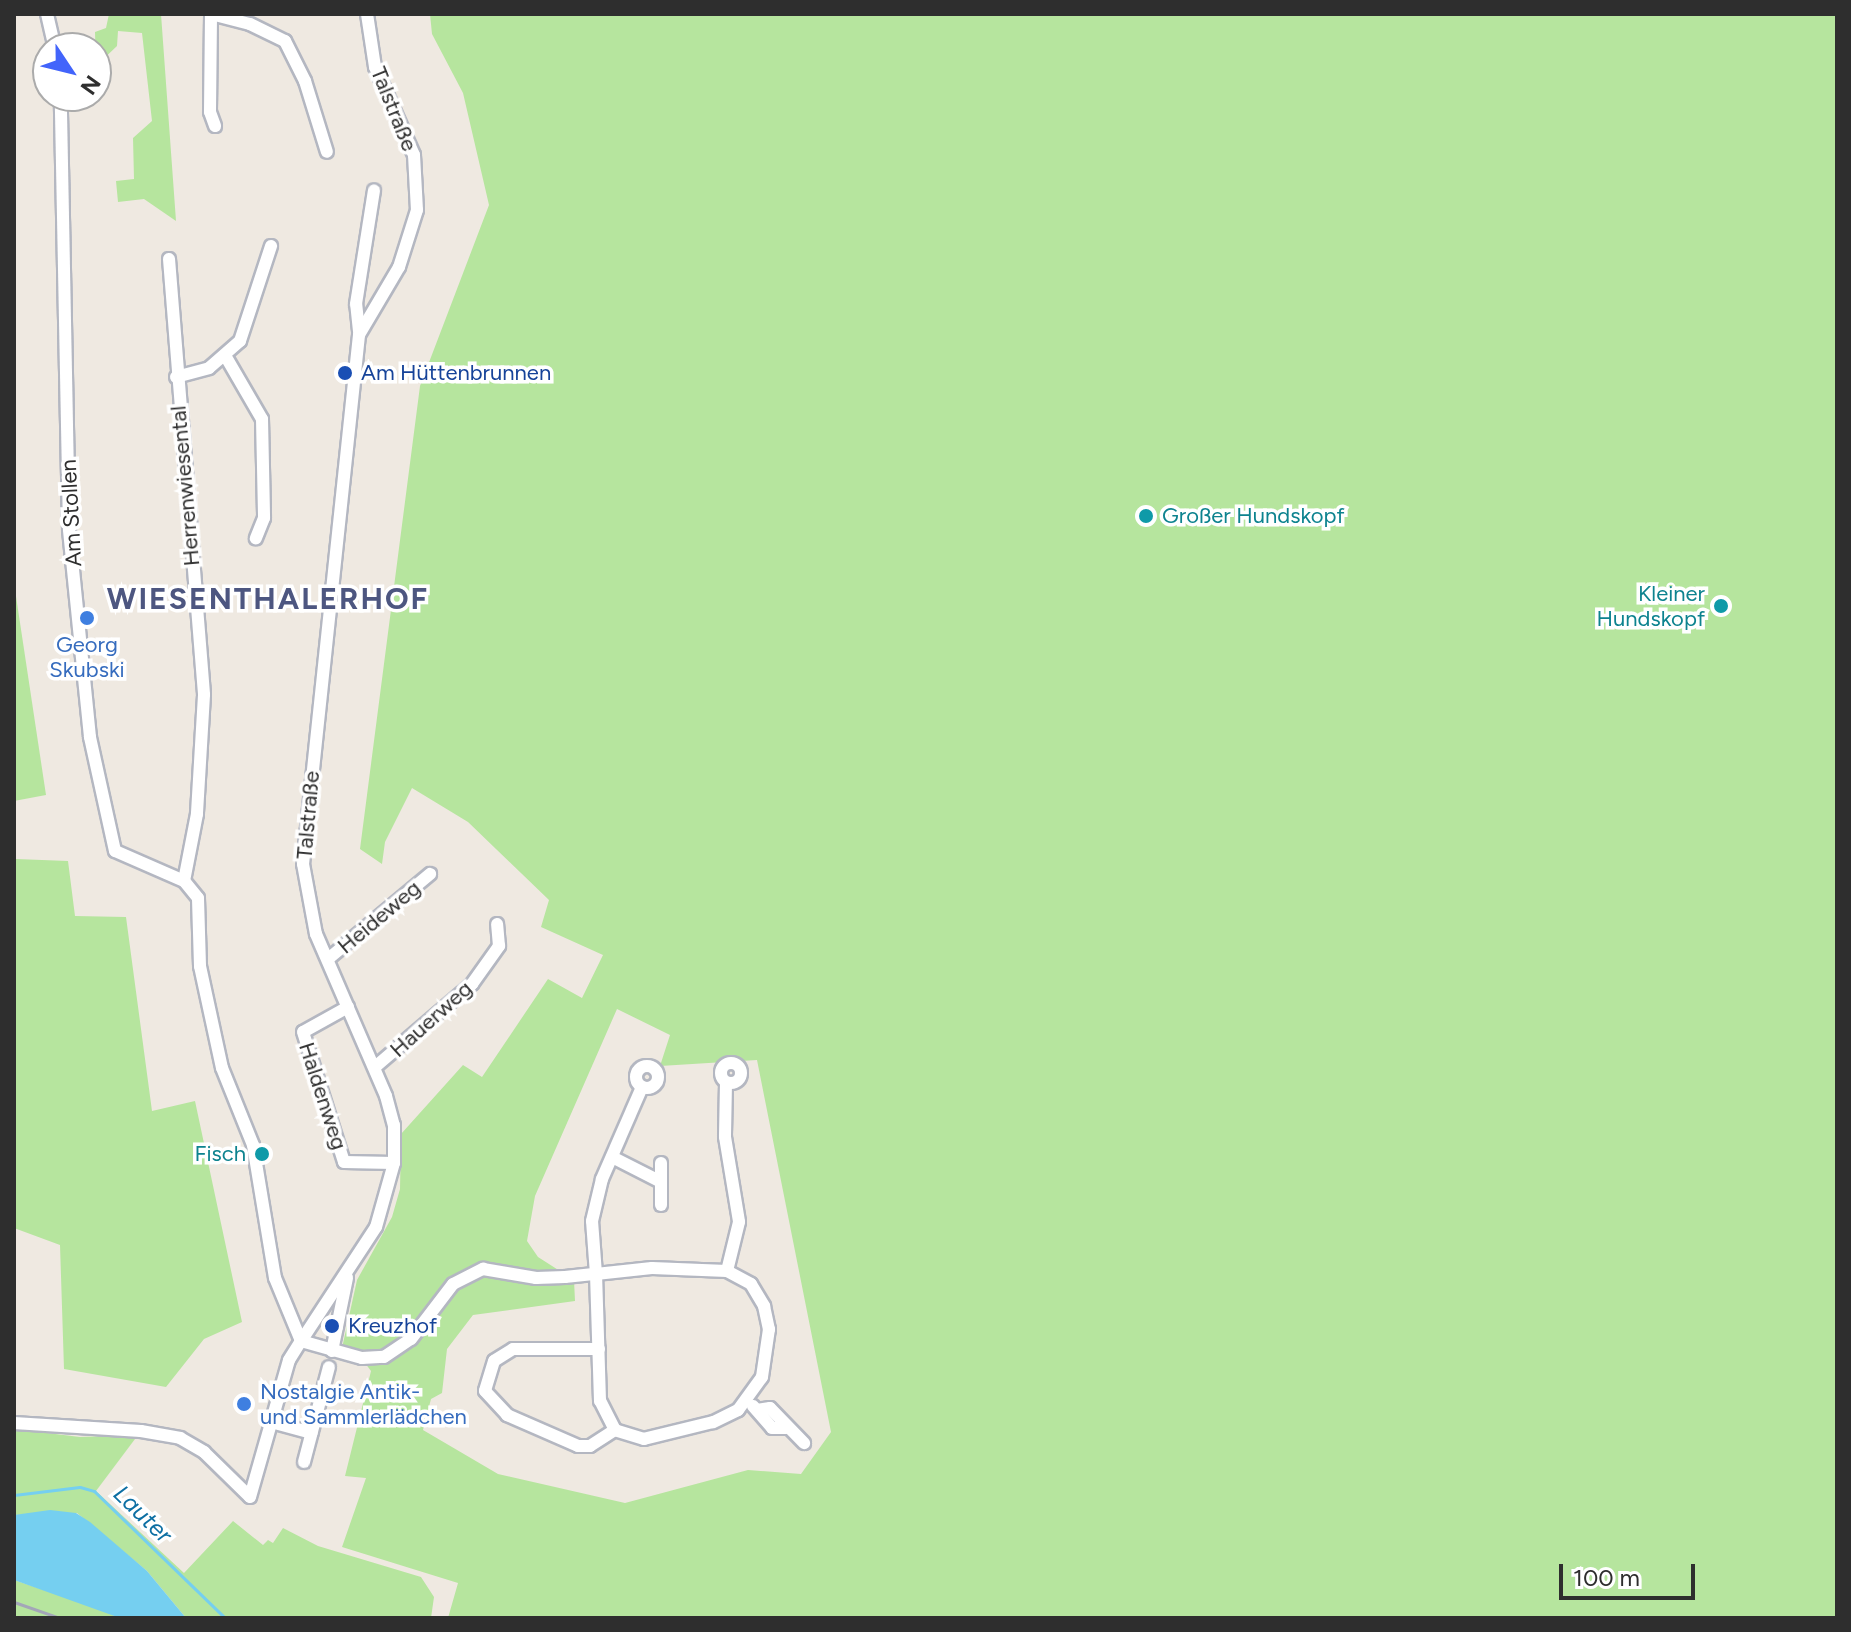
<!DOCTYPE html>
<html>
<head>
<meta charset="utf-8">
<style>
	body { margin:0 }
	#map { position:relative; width:1851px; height:1632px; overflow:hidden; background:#efe9e1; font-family:Figtree,sans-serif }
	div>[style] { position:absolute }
	.green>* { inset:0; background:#b6e59e }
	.water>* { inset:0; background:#75cff0 }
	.stream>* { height:3px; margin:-1.5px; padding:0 1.5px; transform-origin:1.5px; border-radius:1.5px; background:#75cff0 }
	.roads { filter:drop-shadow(2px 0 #b4b7c1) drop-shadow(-2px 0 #b4b7c1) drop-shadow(0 2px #b4b7c1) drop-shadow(0 -2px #b4b7c1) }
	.minor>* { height:12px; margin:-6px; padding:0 6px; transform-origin:6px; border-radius:6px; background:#fff }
	.minor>.ring { margin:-6px; padding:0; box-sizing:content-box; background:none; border:12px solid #fff; border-radius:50% }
	.rail>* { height:3px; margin:-1.5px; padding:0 1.5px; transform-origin:1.5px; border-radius:1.5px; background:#a3a6b8 }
	.dots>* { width:22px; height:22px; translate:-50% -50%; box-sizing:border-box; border:4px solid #fff; border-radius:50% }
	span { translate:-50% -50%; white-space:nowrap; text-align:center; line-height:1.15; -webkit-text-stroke:7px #fff; paint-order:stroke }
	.street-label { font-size:22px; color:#2e2e2e }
	.transit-label { font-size:22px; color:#164399 }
	.left { translate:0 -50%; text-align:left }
	.culture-label { font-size:22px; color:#0d838f }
	.right { translate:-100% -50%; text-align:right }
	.shop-label { font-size:22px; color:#366cbe }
	.water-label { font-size:24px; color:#0d6fa3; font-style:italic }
	.district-label { font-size:30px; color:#4d5680; font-weight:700; letter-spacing:2px }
	.frame { position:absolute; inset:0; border:16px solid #2e2e2e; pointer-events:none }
	.north { position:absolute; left:32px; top:32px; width:80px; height:80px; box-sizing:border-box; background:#fff; border:2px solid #ababab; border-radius:50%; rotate:125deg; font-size:22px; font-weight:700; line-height:32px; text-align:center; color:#2e2e2e }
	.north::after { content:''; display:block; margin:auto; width:28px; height:36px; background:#4264fb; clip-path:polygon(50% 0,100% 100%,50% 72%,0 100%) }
	.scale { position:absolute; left:1559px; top:1564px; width:136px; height:36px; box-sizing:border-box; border:4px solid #2e2e2e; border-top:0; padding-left:10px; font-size:24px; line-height:28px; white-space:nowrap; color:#2e2e2e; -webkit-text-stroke:6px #fff; paint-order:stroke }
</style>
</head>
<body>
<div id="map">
	<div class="green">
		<i style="clip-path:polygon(109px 14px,161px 14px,176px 221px,144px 199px,118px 202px,116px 181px,134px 179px,133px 138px,152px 121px,142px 33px,118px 31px,117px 46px,96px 66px,95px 32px,106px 28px)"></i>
		<i style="clip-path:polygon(evenodd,430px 14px,1837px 14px,1837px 1618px,448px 1618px,458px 1583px,342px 1547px,366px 1478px,345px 1476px,371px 1371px,356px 1351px,342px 1348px,357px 1280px,392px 1217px,400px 1189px,401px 1134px,463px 1065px,482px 1077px,548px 979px,582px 998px,603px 955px,541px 927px,549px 900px,468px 822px,412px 788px,385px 842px,382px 864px,360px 849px,420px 386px,489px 205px,463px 93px,432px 34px,430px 14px,617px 1009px,670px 1035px,660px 1066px,757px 1060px,831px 1432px,801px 1474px,748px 1470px,625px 1503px,498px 1474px,423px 1430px,431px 1399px,442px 1393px,447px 1349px,473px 1315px,575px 1301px,574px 1280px,538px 1257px,527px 1241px,535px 1196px,617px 1009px)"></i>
		<i style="clip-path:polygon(14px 583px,46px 795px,14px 801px)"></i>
		<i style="clip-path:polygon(14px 845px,16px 859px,68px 861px,75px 916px,126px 917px,152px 1111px,195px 1101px,242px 1322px,204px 1339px,166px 1387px,64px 1369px,60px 1245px,14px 1228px)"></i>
		<i style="clip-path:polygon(14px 1429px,80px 1437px,138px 1435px,96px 1491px,184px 1573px,233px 1521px,263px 1545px,268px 1540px,273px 1543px,283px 1528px,318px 1546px,421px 1577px,434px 1597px,431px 1618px,186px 1618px,147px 1571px,77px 1513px,14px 1515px)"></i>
		<i style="clip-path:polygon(14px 1580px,92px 1606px,120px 1618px,14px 1618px)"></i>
	</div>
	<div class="water">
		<i style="clip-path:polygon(50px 1510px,76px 1513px,90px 1522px,147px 1571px,186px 1618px,120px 1618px,14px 1580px,14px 1515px)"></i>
	</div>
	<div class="stream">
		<i style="left:14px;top:1495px;width:66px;rotate:-6.9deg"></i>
		<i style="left:80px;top:1487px;width:15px;rotate:16deg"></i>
		<i style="left:94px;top:1491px;width:182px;rotate:44.1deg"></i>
	</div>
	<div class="roads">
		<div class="minor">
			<i style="left:47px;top:14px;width:35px;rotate:77deg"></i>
			<i style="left:211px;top:14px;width:40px;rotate:14.4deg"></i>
			<i style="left:250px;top:24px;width:39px;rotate:26deg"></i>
			<i style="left:285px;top:41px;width:45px;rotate:63.4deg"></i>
			<i style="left:305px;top:81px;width:74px;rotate:72.8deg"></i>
			<i style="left:367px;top:14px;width:54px;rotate:81.4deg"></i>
			<i style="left:375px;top:67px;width:96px;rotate:66.1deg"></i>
			<i style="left:414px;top:155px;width:55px;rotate:86.9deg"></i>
			<i style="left:417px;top:210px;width:60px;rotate:107.5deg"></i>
			<i style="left:399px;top:267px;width:79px;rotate:120.5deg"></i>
			<i style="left:359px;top:335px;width:532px;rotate:96.04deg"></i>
			<i style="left:303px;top:864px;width:71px;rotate:79.5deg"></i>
			<i style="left:316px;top:934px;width:176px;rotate:66.6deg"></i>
			<i style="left:386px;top:1096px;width:30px;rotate:75deg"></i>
			<i style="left:394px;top:1125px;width:38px;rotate:90deg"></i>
			<i style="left:394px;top:1163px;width:66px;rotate:105.7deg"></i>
			<i style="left:376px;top:1227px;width:136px;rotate:123.3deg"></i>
			<i style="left:301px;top:1341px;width:63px;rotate:15.6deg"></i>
			<i style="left:362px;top:1358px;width:22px;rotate:-3deg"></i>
			<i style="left:384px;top:1357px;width:32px;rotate:-34deg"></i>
			<i style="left:411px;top:1339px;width:69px;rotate:-52.6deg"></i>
			<i style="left:453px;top:1284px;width:34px;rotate:-27deg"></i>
			<i style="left:483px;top:1269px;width:54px;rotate:9.6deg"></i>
			<i style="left:536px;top:1278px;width:29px;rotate:-2deg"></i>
			<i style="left:565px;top:1277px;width:31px;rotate:-6deg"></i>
			<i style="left:596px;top:1274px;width:56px;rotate:-6.1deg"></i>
			<i style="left:652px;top:1268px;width:75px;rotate:2.3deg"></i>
			<i style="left:727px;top:1271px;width:27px;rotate:28deg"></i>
			<i style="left:751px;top:1284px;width:26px;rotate:59deg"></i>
			<i style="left:764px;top:1306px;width:24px;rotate:78deg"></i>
			<i style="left:769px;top:1329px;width:49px;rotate:98.3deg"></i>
			<i style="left:762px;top:1377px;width:41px;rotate:126deg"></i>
			<i style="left:738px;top:1410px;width:28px;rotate:154deg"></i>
			<i style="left:713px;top:1422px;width:71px;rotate:166.2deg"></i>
			<i style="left:644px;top:1439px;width:30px;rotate:-163deg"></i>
			<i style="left:615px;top:1430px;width:33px;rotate:-117deg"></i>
			<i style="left:600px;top:1401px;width:127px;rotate:-91.8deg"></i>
			<i style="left:596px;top:1274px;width:53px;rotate:-94.3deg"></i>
			<i style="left:592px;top:1221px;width:43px;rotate:-76.6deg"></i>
			<i style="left:602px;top:1179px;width:100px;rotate:-66.5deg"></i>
			<i style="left:211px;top:16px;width:96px;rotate:90.6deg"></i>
			<i style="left:210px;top:112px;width:15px;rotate:70deg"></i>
			<i style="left:169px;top:259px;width:437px;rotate:85.4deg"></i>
			<i style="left:204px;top:695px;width:119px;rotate:93.4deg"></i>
			<i style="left:197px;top:814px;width:68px;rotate:101deg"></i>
			<i style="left:359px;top:331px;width:27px;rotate:-96deg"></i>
			<i style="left:356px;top:304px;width:115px;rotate:-81deg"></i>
			<i style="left:226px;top:357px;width:72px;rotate:59.9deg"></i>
			<i style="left:262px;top:419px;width:99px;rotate:88.8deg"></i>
			<i style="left:264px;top:518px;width:22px;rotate:112deg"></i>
			<i style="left:176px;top:377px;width:34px;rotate:-15deg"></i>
			<i style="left:209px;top:368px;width:41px;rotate:-41.1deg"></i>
			<i style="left:240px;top:341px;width:100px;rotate:-71.9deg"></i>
			<i style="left:328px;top:959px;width:133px;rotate:-39.8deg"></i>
			<i style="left:348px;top:1007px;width:51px;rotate:150.9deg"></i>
			<i style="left:303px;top:1032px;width:136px;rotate:72.5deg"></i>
			<i style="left:344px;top:1162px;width:50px;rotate:1.1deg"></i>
			<i class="ring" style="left:721px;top:1063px;width:8px;height:8px"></i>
			<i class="ring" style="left:636px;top:1066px;width:10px;height:10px"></i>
			<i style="left:375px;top:1067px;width:128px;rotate:-40.6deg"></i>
			<i style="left:472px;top:984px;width:47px;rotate:-54.6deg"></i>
			<i style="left:499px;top:946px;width:22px;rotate:-95deg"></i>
			<i style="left:726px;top:1083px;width:54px;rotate:91.1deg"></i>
			<i style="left:725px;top:1137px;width:86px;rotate:80.6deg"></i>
			<i style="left:739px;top:1222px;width:50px;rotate:103.8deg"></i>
			<i style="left:612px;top:1157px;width:55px;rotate:27deg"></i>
			<i style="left:661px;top:1205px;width:42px;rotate:-90deg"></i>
			<i style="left:599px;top:1349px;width:86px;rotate:180deg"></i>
			<i style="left:513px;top:1349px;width:22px;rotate:148deg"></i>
			<i style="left:494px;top:1361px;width:31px;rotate:107deg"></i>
			<i style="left:485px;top:1391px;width:33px;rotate:47deg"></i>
			<i style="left:507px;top:1415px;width:77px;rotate:23.6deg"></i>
			<i style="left:578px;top:1446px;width:12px"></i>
			<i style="left:590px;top:1446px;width:30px;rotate:-33deg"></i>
			<i style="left:332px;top:1351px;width:75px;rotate:-78.4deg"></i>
			<i style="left:753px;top:1406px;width:29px;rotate:49deg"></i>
			<i style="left:772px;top:1428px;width:14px"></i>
			<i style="left:757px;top:1410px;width:13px;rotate:-9deg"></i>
			<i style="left:770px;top:1408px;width:49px;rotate:45.8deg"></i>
			<i style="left:271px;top:1422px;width:42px;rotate:15deg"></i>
			<i style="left:14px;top:1423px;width:127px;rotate:3.6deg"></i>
			<i style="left:141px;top:1431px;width:40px;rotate:10deg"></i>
			<i style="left:180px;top:1438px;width:28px;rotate:30deg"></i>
			<i style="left:204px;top:1452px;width:64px;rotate:44.4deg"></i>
			<i style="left:250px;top:1497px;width:142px;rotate:-74.1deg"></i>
			<i style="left:289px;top:1360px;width:22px;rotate:-58deg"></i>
			<i style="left:301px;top:1341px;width:68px;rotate:-112.4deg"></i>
			<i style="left:275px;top:1278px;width:135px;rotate:-99.4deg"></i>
			<i style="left:253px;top:1145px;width:83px;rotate:-111.9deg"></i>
			<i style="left:222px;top:1068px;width:104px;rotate:-102.2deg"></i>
			<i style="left:200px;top:966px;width:68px;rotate:-91.7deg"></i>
			<i style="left:198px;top:898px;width:22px;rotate:-129deg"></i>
			<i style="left:184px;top:881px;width:75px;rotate:-156.5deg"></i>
			<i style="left:115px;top:851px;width:117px;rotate:-102.4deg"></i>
			<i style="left:90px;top:737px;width:209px;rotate:-95.8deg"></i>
			<i style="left:69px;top:529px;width:433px;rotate:-91.1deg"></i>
			<i style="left:304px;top:1462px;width:98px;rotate:-75.3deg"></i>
		</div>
	</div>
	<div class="rail">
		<i style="left:14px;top:1602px;width:49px;rotate:19.2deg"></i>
	</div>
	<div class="dots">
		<i style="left:345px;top:373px;background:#1a4fb4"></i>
		<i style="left:1146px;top:516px;background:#0f9aa8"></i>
		<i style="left:1721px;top:606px;background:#0f9aa8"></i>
		<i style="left:87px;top:618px;background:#3f7fe0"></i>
		<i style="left:262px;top:1154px;background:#0f9aa8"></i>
		<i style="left:332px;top:1326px;background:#1a4fb4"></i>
		<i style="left:244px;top:1404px;background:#3f7fe0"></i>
	</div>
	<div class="street-label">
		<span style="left:394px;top:109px;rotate:68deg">Talstraße</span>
		<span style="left:185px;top:486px;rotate:-95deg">Herrenwiesental</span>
		<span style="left:71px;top:513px;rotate:-93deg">Am Stollen</span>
		<span style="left:308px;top:815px;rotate:-85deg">Talstraße</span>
		<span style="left:379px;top:917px;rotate:-40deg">Heideweg</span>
		<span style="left:431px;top:1019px;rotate:-42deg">Hauerweg</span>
		<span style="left:323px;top:1096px;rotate:72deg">Haldenweg</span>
	</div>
	<div class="transit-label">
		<span class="left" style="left:361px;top:373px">Am Hüttenbrunnen</span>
		<span class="left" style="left:348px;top:1326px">Kreuzhof</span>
	</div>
	<div class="culture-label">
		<span class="left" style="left:1162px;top:516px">Großer Hundskopf</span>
		<span class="right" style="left:1705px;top:606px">Kleiner<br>Hundskopf</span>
		<span class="right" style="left:246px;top:1154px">Fisch</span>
	</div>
	<div class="shop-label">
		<span style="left:87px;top:657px">Georg<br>Skubski</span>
		<span class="left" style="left:260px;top:1404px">Nostalgie Antik-<br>und Sammlerlädchen</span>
	</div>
	<div class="water-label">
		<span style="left:143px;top:1514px;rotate:44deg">Lauter</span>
	</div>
	<div class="district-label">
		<span style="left:268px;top:599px">WIESENTHALERHOF</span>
	</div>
	<div class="frame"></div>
	<div class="north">N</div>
	<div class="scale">100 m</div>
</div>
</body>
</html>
